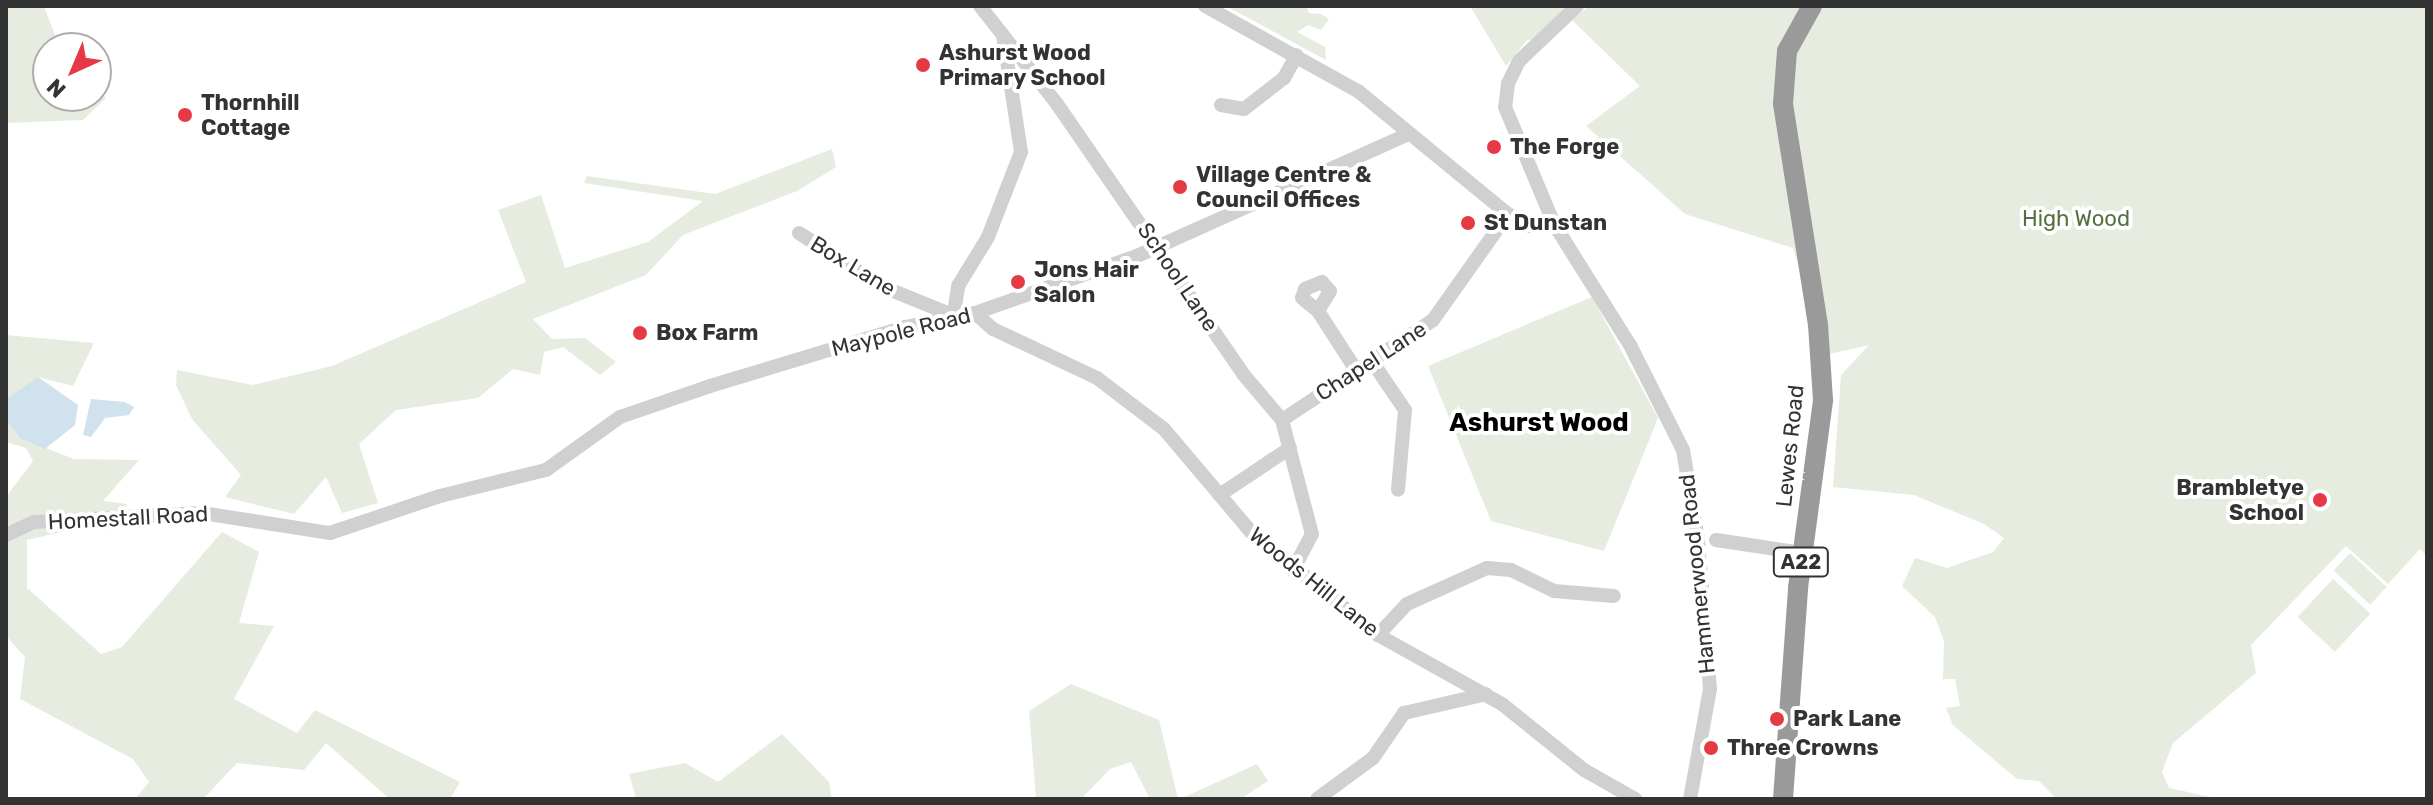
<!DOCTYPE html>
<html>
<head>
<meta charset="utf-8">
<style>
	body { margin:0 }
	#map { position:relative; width:2433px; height:805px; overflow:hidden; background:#fff; font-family:Rubik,sans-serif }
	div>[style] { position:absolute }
	.green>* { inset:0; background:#e6ecdf; transform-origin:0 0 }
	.water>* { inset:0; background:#cfe2ee }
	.minor>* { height:14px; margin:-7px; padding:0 7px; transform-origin:7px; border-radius:7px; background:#d0d0d0 }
	.highway>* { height:20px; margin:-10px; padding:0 10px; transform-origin:10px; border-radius:10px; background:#9a9a9a }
	.dots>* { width:22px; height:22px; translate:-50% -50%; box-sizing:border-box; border:4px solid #fff; border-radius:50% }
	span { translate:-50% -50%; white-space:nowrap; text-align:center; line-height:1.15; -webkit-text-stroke:8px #fff; paint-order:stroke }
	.shield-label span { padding:2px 6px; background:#fff; border:2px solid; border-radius:6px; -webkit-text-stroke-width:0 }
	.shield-label { font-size:20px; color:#333; font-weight:700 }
	.poi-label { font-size:22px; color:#333; font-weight:700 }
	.left { translate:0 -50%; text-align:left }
	.right { translate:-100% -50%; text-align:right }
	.park-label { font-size:22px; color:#56703f }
	.street-label { font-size:22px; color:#333 }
	.quarter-label { font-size:26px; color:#000; font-weight:700 }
	.frame { position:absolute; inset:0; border:8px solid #333; pointer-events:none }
	.north { position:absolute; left:32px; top:32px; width:80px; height:80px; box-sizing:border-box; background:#fff; border:2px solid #adadad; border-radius:50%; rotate:224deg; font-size:22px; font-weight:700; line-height:32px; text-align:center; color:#333 }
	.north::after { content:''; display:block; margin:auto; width:28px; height:36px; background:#e63946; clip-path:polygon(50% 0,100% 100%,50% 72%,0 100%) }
</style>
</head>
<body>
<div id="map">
	<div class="green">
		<i style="clip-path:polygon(6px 6px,44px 6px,60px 48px,48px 48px,48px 96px,96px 96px,96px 87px,106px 98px,83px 120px,6px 123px)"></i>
		<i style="clip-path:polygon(1226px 6px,1306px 6px,1309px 13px,1321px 14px,1329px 19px,1321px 30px,1308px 25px,1297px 32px,1325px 47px,1326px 60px)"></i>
		<i style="clip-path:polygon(1470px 6px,1571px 6px,1536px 40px,1527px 40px,1506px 66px)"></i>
		<i style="clip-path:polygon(1589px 6px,2427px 6px,2427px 556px,2420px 549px,2388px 584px,2346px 546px,2251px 645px,2256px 673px,2173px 743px,2162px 772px,2169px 788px,2220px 799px,2057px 799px,2039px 781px,2017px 779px,1953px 725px,1946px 708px,1960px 706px,1955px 679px,1943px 679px,1944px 641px,1935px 617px,1902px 586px,1915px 558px,1947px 568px,1993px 552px,2004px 538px,1984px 524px,1914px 495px,1833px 487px,1841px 375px,1869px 345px,1825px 355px,1793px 248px,1685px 214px,1586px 126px,1640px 86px,1572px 20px)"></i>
		<i style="clip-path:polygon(832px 149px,836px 167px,797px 191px,683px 235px,646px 275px,533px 319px,552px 339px,585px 338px,616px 362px,600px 375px,563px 347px,544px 352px,540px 375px,513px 369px,478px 398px,396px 410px,359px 444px,378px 503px,342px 513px,326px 477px,294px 514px,225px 497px,241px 475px,192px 419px,176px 385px,177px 370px,253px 385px,332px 366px,526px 282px,498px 210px,541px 195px,565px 268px,648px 242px,703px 201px,584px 183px,587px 176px,715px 194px)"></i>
		<i style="clip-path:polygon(1592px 297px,1658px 418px,1604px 551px,1491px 521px,1428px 366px)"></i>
		<i style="clip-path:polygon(6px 335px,94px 343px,73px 386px,38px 377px,6px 399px)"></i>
		<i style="clip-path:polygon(6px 420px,20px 438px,74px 459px,139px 460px,103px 501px,127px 504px,117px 530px,79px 528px,27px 540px,27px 588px,101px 654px,122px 647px,222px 532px,259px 552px,239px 623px,274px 626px,234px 699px,297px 733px,315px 710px,460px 782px,450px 799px,390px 799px,326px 743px,304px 770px,237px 763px,203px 799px,135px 799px,149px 782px,133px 759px,20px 699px,25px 657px,6px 636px,6px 497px,33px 461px,26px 448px,6px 442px)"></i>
		<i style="left:2350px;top:553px;width:50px;height:24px;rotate:43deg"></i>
		<i style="left:2333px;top:579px;width:51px;height:52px;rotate:43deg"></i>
		<i style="clip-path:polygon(1071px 684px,1159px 720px,1178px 799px,1150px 799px,1131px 762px,1110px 769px,1081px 799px,1036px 799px,1029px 711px)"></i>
		<i style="clip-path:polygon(782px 734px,829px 782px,832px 799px,636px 799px,629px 774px,685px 763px,718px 782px)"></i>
		<i style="clip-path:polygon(1257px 764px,1268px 781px,1240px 799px,1180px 799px)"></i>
	</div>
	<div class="water">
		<i style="clip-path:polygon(38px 377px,78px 405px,75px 425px,45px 449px,20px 438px,6px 420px,6px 399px)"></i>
		<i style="clip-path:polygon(91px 399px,125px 402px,134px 407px,129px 415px,105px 418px,91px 437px,83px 435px)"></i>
	</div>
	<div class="minor">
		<i style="left:980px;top:6px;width:125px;rotate:51.8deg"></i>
		<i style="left:1057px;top:104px;width:328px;rotate:55.4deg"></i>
		<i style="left:1243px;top:374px;width:60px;rotate:49.7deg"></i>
		<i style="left:1282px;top:420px;width:118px;rotate:75.3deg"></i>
		<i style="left:1312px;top:534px;width:41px;rotate:117.8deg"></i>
		<i style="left:1205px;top:6px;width:175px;rotate:29.1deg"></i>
		<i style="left:1358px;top:91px;width:194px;rotate:39.4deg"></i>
		<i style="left:1508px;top:214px;width:24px;rotate:30deg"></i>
		<i style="left:1529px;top:226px;width:25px;rotate:-5deg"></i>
		<i style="left:1577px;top:6px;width:80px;rotate:136.5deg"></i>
		<i style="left:1519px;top:61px;width:25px;rotate:116deg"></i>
		<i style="left:1508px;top:84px;width:23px;rotate:97deg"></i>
		<i style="left:1505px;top:107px;width:127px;rotate:67.3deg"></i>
		<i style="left:1554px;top:224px;width:143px;rotate:57.9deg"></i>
		<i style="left:1630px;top:345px;width:118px;rotate:63.2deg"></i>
		<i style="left:1683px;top:450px;width:91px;rotate:80.5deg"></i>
		<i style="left:1698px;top:540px;width:149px;rotate:85.4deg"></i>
		<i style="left:1710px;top:689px;width:112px;rotate:100.3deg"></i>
		<i style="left:1221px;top:105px;width:23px;rotate:10deg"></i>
		<i style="left:1244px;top:109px;width:51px;rotate:-37.8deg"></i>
		<i style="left:1284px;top:78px;width:26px;rotate:-61deg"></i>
		<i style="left:799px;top:233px;width:98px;rotate:32.9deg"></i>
		<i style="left:881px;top:286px;width:77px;rotate:22.2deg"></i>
		<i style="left:1318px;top:311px;width:23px;rotate:-59deg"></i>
		<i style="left:1330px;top:291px;width:12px;rotate:-132deg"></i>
		<i style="left:1322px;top:282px;width:18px;rotate:158deg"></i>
		<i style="left:1305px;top:289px;width:9px;rotate:108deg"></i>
		<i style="left:1302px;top:298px;width:21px;rotate:39deg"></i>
		<i style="left:1318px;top:311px;width:70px;rotate:57.2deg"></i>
		<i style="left:975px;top:313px;width:24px;rotate:42deg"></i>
		<i style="left:993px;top:329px;width:115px;rotate:25.2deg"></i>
		<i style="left:1097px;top:378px;width:84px;rotate:37.3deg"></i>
		<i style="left:1164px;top:429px;width:136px;rotate:49.8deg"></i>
		<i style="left:1252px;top:533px;width:162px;rotate:39deg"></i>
		<i style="left:1378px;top:635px;width:142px;rotate:29.1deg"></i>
		<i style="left:1502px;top:704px;width:105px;rotate:38.8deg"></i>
		<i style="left:1584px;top:770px;width:59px;rotate:29.6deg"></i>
		<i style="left:953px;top:319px;width:33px;rotate:-81deg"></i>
		<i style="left:958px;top:286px;width:57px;rotate:-58.5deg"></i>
		<i style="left:988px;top:237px;width:91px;rotate:-68.8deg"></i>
		<i style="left:1021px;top:152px;width:118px;rotate:-98.7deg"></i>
		<i style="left:1371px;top:360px;width:60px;rotate:55.8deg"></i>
		<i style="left:1405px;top:410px;width:80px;rotate:95deg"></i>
		<i style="left:1282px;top:420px;width:181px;rotate:-33.5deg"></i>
		<i style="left:1433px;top:320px;width:130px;rotate:-54.7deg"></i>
		<i style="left:1221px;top:494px;width:83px;rotate:-33.7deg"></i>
		<i style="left:6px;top:535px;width:31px;rotate:-25deg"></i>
		<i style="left:34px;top:522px;width:168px;rotate:-3.1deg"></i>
		<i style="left:202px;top:513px;width:130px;rotate:8.9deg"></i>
		<i style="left:330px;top:533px;width:116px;rotate:-18.6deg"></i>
		<i style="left:440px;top:496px;width:109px;rotate:-13.8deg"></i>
		<i style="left:546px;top:470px;width:91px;rotate:-35.6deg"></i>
		<i style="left:620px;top:417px;width:95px;rotate:-19deg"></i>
		<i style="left:710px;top:386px;width:204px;rotate:-16.8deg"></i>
		<i style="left:905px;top:327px;width:71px;rotate:-11.3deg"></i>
		<i style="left:975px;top:313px;width:172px;rotate:-19.4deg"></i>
		<i style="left:1137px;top:256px;width:298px;rotate:-24.2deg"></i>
		<i style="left:1716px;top:540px;width:87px;rotate:8.6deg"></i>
		<i style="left:1378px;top:635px;width:42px;rotate:-46.9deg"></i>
		<i style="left:1407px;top:604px;width:88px;rotate:-24.2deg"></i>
		<i style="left:1487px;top:568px;width:24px;rotate:5deg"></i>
		<i style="left:1511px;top:570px;width:48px;rotate:26deg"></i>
		<i style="left:1554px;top:591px;width:60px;rotate:4.8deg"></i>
		<i style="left:1317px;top:799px;width:69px;rotate:-36.2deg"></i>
		<i style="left:1373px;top:758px;width:55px;rotate:-55.4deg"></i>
		<i style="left:1404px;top:713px;width:84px;rotate:-13deg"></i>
	</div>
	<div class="highway">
		<i style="left:1783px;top:799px;width:212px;rotate:-85.9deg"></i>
		<i style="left:1798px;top:588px;width:190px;rotate:-82.4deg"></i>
		<i style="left:1823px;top:400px;width:75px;rotate:-93.8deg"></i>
		<i style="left:1818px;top:325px;width:224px;rotate:-99deg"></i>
		<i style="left:1783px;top:104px;width:53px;rotate:-85.7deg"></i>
		<i style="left:1787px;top:51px;width:51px;rotate:-60.9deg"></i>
	</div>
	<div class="dots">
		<i style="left:923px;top:65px;background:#e63946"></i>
		<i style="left:185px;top:115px;background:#e63946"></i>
		<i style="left:1494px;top:147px;background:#e63946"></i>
		<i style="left:1180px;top:187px;background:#e63946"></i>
		<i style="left:1468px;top:223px;background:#e63946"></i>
		<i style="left:1018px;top:282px;background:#e63946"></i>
		<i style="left:640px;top:333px;background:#e63946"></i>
		<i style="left:2320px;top:500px;background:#e63946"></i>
		<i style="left:1777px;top:719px;background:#e63946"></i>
		<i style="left:1711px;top:748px;background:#e63946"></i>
	</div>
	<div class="shield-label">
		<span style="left:1801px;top:562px">A22</span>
	</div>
	<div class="poi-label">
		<span class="left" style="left:939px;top:65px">Ashurst Wood<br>Primary School</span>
		<span class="left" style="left:201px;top:115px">Thornhill<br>Cottage</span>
		<span class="left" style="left:1510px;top:147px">The Forge</span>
		<span class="left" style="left:1196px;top:187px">Village Centre &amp;<br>Council Offices</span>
		<span class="left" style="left:1484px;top:223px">St Dunstan</span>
		<span class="left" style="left:1034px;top:282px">Jons Hair<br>Salon</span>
		<span class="left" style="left:656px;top:333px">Box Farm</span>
		<span class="right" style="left:2304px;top:500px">Brambletye<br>School</span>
		<span class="left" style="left:1793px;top:719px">Park Lane</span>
		<span class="left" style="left:1727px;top:748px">Three Crowns</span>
	</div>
	<div class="park-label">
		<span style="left:2076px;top:219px">High Wood</span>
	</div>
	<div class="street-label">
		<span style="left:853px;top:266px;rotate:31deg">Box Lane</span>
		<span style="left:1178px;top:277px;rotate:56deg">School Lane</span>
		<span style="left:901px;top:332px;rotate:-14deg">Maypole Road</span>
		<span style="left:1371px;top:361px;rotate:-33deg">Chapel Lane</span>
		<span style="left:1790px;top:446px;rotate:-84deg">Lewes Road</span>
		<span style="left:128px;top:518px;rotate:-3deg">Homestall Road</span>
		<span style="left:1697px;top:574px;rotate:-96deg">Hammerwood Road</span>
		<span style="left:1314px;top:582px;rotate:39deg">Woods Hill Lane</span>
	</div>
	<div class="quarter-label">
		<span style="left:1539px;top:423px">Ashurst Wood</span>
	</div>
	<div class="frame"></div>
	<div class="north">N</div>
</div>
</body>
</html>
